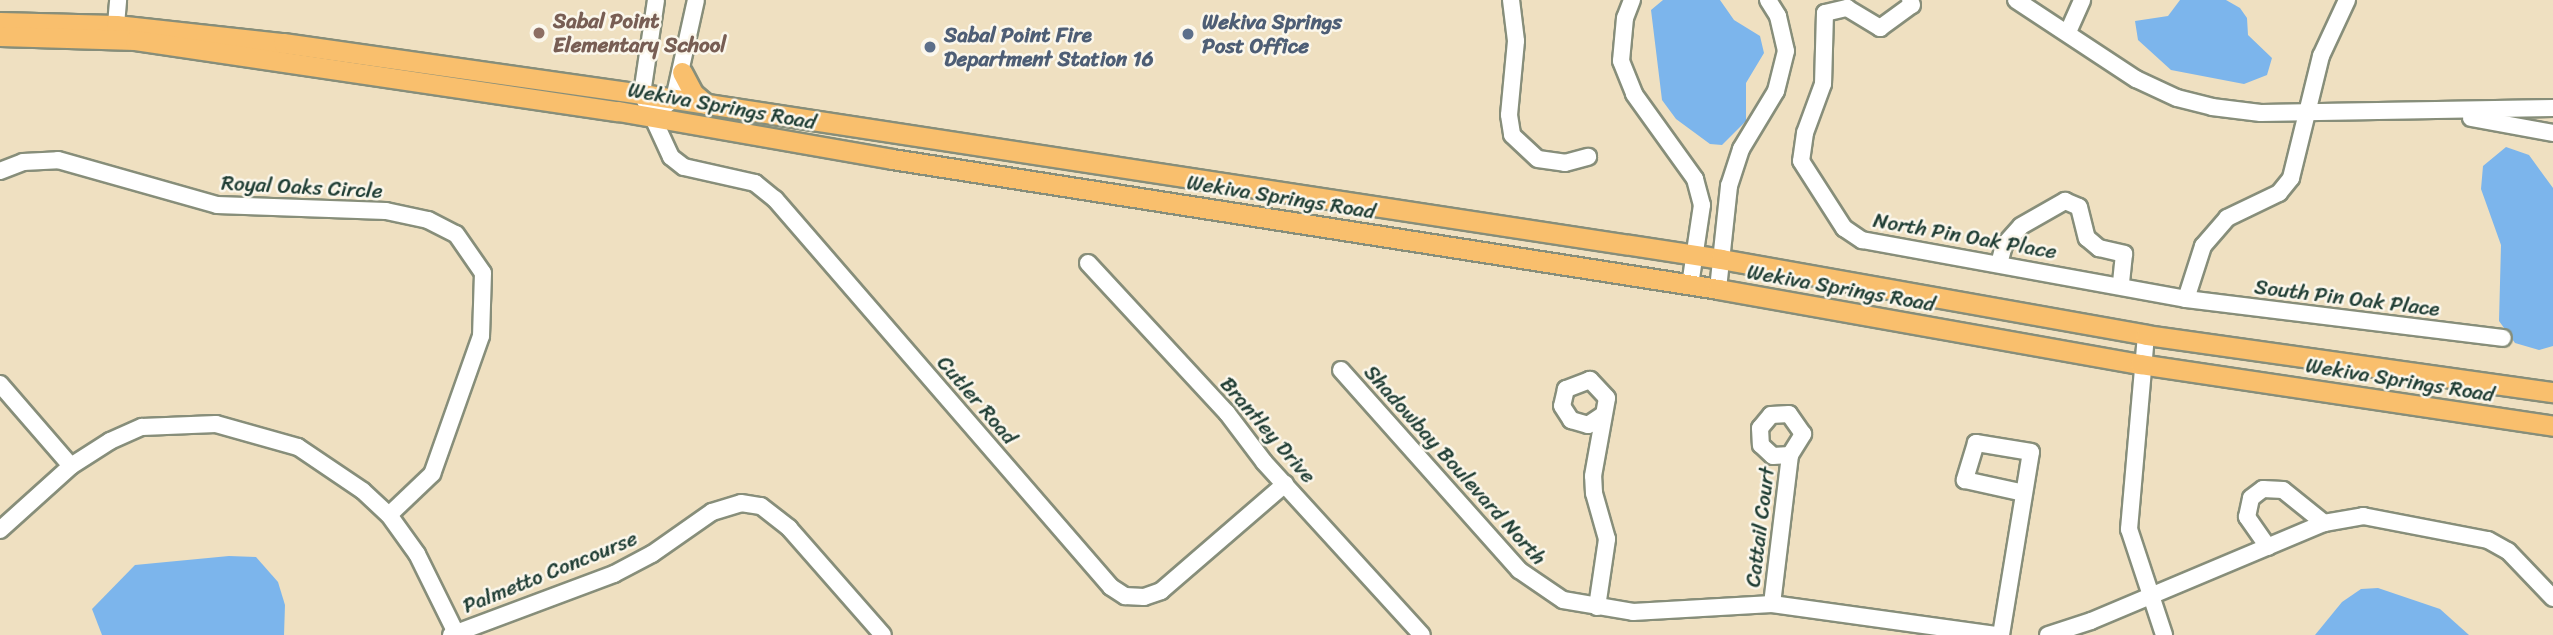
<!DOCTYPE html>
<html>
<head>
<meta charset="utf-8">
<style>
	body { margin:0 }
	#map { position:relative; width:2553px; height:635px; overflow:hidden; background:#efe0c1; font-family:Sriracha,sans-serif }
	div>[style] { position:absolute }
	.water>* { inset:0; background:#7cb5ec }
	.roads { filter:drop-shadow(2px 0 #878e7a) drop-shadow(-2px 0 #878e7a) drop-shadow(0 2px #878e7a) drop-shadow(0 -2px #878e7a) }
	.minor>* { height:16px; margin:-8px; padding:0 8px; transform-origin:8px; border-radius:8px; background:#fff }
	.major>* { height:19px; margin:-9.5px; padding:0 9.5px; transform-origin:9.5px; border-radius:9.5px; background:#f9bf6d }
	.dots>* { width:19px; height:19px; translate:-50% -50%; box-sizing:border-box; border:4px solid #fbf7ec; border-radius:50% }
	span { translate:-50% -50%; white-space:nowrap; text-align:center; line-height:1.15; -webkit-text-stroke:5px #fbf7ec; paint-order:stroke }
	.education-label { font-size:21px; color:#785e54; font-weight:700 }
	.left { translate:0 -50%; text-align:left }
	.service-label { font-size:21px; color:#4e5e75; font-weight:700 }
	.street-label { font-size:21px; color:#1f3d34 }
</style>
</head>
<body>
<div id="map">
	<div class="water">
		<i style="clip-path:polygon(1663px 0,1720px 0,1734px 20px,1760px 36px,1764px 53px,1746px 83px,1746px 121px,1722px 145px,1710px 144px,1676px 119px,1662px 100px,1651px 10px)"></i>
		<i style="clip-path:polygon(2180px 0,2226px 0,2240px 8px,2247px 18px,2248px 35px,2272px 58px,2267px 75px,2244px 84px,2171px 70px,2138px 40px,2135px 21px,2168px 16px)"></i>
		<i style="clip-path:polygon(2506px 147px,2529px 155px,2553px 188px,2553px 346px,2539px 350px,2515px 343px,2499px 321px,2501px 245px,2481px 189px,2483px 166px)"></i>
		<i style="clip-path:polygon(229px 556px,256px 557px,278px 582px,285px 605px,284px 635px,102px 635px,92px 609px,135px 565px)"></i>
		<i style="clip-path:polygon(2378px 588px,2440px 609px,2469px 635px,2315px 635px,2342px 602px,2361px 589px)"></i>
	</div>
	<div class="roads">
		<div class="minor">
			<i style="left:656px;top:0;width:95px;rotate:98.5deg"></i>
			<i style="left:642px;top:94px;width:69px;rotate:65.3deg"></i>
			<i style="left:671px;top:157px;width:16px;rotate:38deg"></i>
			<i style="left:684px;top:167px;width:73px;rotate:12.7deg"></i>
			<i style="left:755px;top:183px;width:26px;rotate:39deg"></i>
			<i style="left:775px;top:199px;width:513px;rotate:49.11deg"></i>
			<i style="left:1111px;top:587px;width:17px;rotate:33deg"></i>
			<i style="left:1125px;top:596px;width:19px;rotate:3deg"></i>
			<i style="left:1144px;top:597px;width:18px;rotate:-19deg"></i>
			<i style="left:1161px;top:591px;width:164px;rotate:-40.8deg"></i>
			<i style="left:1511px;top:0;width:41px;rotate:83deg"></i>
			<i style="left:1516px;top:41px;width:74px;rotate:95.4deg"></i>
			<i style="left:1509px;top:115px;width:20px;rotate:81deg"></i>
			<i style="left:1512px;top:135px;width:35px;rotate:43deg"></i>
			<i style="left:1538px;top:159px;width:27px;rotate:8deg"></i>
			<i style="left:1565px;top:163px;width:24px;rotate:-15deg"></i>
			<i style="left:1632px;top:0;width:19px;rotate:111deg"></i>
			<i style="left:1625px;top:18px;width:43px;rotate:95.3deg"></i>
			<i style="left:1621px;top:61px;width:35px;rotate:68deg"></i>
			<i style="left:1634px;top:94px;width:105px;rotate:54.3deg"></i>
			<i style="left:1695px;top:179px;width:27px;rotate:75deg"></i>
			<i style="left:1702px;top:205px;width:81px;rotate:98.5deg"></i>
			<i style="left:2016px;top:0;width:144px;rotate:33.4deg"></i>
			<i style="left:2136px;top:79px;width:45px;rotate:24.9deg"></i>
			<i style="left:2177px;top:98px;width:36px;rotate:14deg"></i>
			<i style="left:2212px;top:107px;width:49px;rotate:7deg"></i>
			<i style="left:2261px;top:113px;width:292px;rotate:-1deg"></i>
			<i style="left:1825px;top:13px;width:71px;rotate:91.6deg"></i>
			<i style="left:1823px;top:84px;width:52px;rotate:110.2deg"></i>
			<i style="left:1805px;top:133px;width:28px;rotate:98deg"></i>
			<i style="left:1801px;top:161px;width:80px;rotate:57.3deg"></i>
			<i style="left:1844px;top:228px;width:22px;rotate:34deg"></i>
			<i style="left:1862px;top:240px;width:329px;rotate:10.3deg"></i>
			<i style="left:2186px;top:299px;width:319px;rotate:7deg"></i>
			<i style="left:1825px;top:13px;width:23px;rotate:-13deg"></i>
			<i style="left:1847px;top:8px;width:39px;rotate:31deg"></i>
			<i style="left:1880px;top:28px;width:39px;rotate:-36deg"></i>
			<i style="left:1912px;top:5px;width:5px;rotate:-112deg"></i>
			<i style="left:2068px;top:32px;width:35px;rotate:-66deg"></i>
			<i style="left:115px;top:36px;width:36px;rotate:-85deg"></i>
			<i style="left:652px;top:116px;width:28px;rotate:-38deg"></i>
			<i style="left:674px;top:99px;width:101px;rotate:-77.5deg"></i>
			<i style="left:2471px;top:118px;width:83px;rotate:10.4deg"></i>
			<i style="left:0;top:171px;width:25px;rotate:-21deg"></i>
			<i style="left:23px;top:162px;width:35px;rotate:-3deg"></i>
			<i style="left:58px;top:160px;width:165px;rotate:15.8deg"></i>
			<i style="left:217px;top:205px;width:169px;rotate:2deg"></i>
			<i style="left:386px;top:211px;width:43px;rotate:12.1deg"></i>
			<i style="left:428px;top:220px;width:31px;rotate:27deg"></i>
			<i style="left:456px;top:234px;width:47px;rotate:55.3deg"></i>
			<i style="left:483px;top:273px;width:63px;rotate:91.8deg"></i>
			<i style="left:481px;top:336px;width:146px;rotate:109.5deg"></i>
			<i style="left:432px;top:474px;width:59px;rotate:136.4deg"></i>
			<i style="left:1088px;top:263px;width:205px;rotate:47.2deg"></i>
			<i style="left:1227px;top:413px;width:61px;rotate:52.9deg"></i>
			<i style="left:1264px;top:462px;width:234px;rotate:47.6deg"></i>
			<i style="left:1999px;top:264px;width:20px;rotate:-75deg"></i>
			<i style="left:2004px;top:245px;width:25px;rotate:-48deg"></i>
			<i style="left:2021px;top:226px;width:51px;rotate:-29.6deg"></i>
			<i style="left:2065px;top:201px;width:15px;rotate:23deg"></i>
			<i style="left:2079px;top:207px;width:32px;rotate:76deg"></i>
			<i style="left:2087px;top:238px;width:16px;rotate:40deg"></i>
			<i style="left:2099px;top:248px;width:26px;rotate:13deg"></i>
			<i style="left:2124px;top:254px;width:30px;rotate:96deg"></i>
			<i style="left:1718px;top:289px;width:104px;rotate:-83.9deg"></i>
			<i style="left:1729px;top:186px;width:39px;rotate:-72deg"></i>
			<i style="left:1741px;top:149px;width:68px;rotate:-58.9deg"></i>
			<i style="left:1776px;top:91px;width:41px;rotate:-76deg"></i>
			<i style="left:1786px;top:51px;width:36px;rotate:-103deg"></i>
			<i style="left:1778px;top:16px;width:19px;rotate:-122deg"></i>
			<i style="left:2186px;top:299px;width:56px;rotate:-72.2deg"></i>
			<i style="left:2203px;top:246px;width:37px;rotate:-49deg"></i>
			<i style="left:2227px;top:218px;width:58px;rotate:-25.7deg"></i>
			<i style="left:2279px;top:193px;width:19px;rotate:-51deg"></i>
			<i style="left:2291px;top:178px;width:126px;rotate:-76.2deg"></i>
			<i style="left:2321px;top:56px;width:62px;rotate:-65.1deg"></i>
			<i style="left:2146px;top:335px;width:195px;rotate:95deg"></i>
			<i style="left:2129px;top:529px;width:112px;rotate:71.7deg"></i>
			<i style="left:1341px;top:370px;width:268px;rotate:48.3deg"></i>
			<i style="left:1519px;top:570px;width:53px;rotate:34.3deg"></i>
			<i style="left:1563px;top:600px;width:71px;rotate:9.7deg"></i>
			<i style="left:1633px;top:612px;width:139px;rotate:-3.3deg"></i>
			<i style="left:1772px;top:604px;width:224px;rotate:7.9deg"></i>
			<i style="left:0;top:384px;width:108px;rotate:49.1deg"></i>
			<i style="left:0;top:530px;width:96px;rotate:-42deg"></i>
			<i style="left:71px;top:466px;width:46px;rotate:-32.7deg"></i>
			<i style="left:110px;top:441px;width:35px;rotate:-24deg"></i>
			<i style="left:142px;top:427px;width:74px;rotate:-2.3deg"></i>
			<i style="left:216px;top:424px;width:85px;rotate:15.7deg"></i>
			<i style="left:298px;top:447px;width:78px;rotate:34.1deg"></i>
			<i style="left:363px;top:491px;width:35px;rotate:43deg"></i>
			<i style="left:389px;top:515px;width:48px;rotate:54.3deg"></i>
			<i style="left:417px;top:554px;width:90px;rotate:63.7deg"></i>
			<i style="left:2268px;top:547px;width:37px;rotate:-125deg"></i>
			<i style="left:2247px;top:517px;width:19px;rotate:-78deg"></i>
			<i style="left:2251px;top:498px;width:15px;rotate:-37deg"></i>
			<i style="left:2263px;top:489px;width:20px;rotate:3deg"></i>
			<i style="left:2283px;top:490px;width:53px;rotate:38.8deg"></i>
			<i style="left:1772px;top:604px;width:150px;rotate:-83.1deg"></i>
			<i style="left:1790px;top:455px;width:25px;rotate:-58deg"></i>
			<i style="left:1803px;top:434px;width:24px;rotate:-125deg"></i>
			<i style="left:1789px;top:414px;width:18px;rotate:177deg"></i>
			<i style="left:1771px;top:415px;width:17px;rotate:130deg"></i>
			<i style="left:1760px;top:428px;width:17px;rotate:87deg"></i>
			<i style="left:1761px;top:445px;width:16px;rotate:43deg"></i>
			<i style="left:1773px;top:456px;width:17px;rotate:-3deg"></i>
			<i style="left:1597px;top:607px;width:69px;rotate:-81.6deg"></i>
			<i style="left:1607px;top:539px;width:48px;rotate:-105.8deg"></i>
			<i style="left:1594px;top:493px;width:17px;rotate:-93deg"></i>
			<i style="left:1593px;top:476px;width:79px;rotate:-79.8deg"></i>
			<i style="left:1607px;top:398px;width:25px;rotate:-133deg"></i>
			<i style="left:1590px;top:380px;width:26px;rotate:159deg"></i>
			<i style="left:1566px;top:389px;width:17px;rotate:103deg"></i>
			<i style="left:1562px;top:406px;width:17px;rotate:57deg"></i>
			<i style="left:1571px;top:420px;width:18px;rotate:16deg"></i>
			<i style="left:1588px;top:425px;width:18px;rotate:-34deg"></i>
			<i style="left:451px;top:635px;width:174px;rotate:-20.5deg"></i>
			<i style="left:614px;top:574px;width:43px;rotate:-27.8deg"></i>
			<i style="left:652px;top:554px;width:73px;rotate:-35deg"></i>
			<i style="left:712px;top:512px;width:30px;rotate:-17deg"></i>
			<i style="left:741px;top:503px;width:20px;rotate:9deg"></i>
			<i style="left:761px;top:506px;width:36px;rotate:38deg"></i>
			<i style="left:789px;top:528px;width:142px;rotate:48.7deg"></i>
			<i style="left:2001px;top:635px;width:185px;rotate:-80.7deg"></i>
			<i style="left:2031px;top:452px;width:56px;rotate:-170.7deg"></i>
			<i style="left:1976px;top:443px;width:39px;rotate:107deg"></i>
			<i style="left:1965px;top:480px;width:60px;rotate:12.4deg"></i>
			<i style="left:2048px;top:635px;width:45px;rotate:-18deg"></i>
			<i style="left:2091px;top:621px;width:253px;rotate:-22.8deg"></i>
			<i style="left:2324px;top:523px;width:40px;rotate:-10deg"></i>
			<i style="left:2363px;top:516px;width:127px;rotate:10.9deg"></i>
			<i style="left:2488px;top:540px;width:23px;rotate:29deg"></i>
			<i style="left:2508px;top:551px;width:65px;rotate:46.2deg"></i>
		</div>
		<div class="major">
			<i style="left:0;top:22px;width:116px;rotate:1.5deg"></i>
			<i style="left:116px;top:25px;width:168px;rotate:6.2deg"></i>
			<i style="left:283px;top:43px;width:363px;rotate:8.1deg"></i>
			<i style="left:642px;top:94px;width:1092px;rotate:8.69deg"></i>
			<i style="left:1721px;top:259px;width:432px;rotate:10.1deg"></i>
			<i style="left:2146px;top:335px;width:411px;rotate:8deg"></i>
			<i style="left:0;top:36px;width:135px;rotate:1.7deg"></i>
			<i style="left:135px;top:40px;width:488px;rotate:8.4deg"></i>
			<i style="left:618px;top:111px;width:278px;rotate:9.9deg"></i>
			<i style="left:892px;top:159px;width:836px;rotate:8.94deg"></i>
			<i style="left:1718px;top:289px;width:429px;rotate:10.1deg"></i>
			<i style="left:2140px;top:364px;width:418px;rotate:8.5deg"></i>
			<i style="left:682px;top:72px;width:24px;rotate:62deg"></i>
			<i style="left:693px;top:93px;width:17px;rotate:40deg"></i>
		</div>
	</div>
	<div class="dots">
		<i style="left:539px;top:33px;background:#8d6e63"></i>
		<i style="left:1188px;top:34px;background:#5c6f8a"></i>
		<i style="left:930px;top:47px;background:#5c6f8a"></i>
	</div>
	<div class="education-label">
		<span class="left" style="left:553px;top:33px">Sabal Point<br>Elementary School</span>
	</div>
	<div class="service-label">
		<span class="left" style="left:1202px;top:34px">Wekiva Springs<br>Post Office</span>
		<span class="left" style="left:944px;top:47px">Sabal Point Fire<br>Department Station 16</span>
	</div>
	<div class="street-label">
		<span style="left:722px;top:106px;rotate:10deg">Wekiva Springs Road</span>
		<span style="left:302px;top:187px;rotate:3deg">Royal Oaks Circle</span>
		<span style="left:1281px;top:197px;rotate:9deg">Wekiva Springs Road</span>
		<span style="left:1965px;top:236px;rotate:10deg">North Pin Oak Place</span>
		<span style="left:1841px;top:288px;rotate:10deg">Wekiva Springs Road</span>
		<span style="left:2347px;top:298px;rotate:7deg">South Pin Oak Place</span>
		<span style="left:2400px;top:380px;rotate:9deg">Wekiva Springs Road</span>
		<span style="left:977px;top:400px;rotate:49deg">Cutler Road</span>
		<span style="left:1268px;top:430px;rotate:49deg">Brantley Drive</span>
		<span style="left:1455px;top:465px;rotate:48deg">Shadowbay Boulevard North</span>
		<span style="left:1760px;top:527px;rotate:-83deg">Cattail Court</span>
		<span style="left:550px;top:572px;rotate:-22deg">Palmetto Concourse</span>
	</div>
</div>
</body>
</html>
